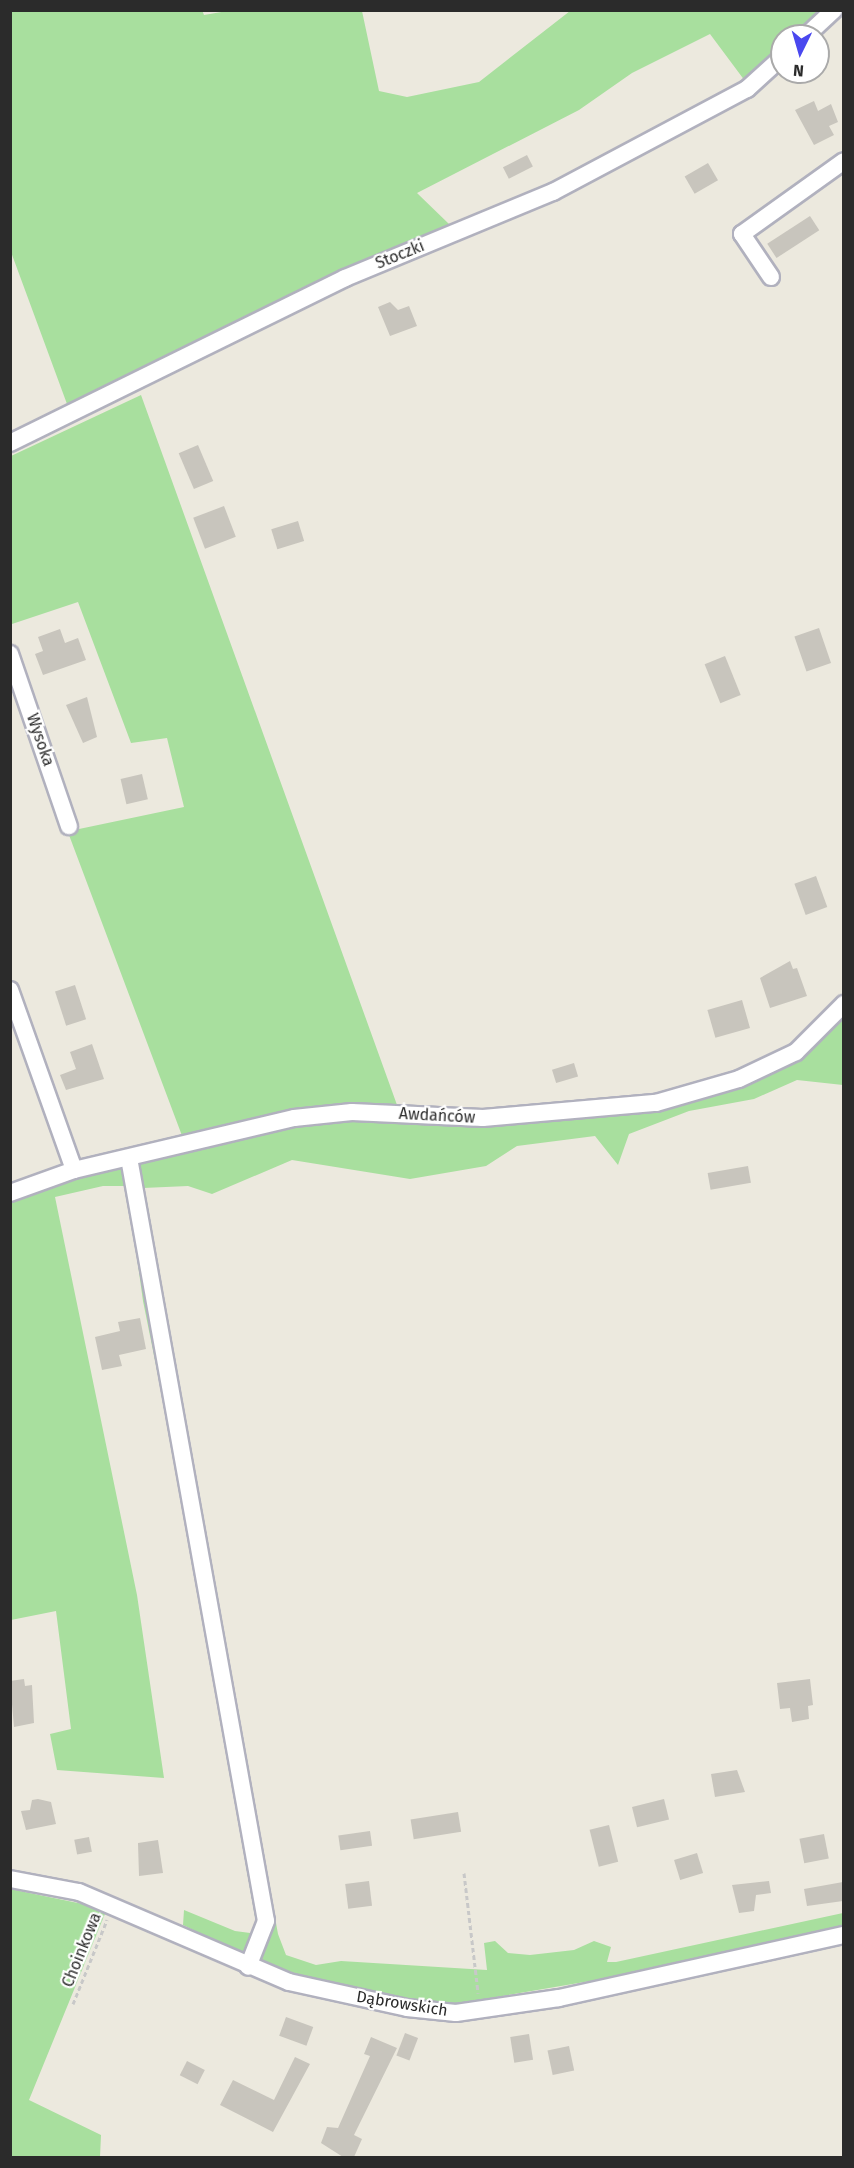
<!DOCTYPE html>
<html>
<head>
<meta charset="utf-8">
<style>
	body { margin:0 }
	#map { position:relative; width:854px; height:2168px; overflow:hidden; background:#ece9de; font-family:"Fira Sans",sans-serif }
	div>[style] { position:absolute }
	.green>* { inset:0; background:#a8df9e }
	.building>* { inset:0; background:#c8c5bd; transform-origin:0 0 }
	.path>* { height:3px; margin-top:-1.5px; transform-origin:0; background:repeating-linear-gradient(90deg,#c8c8c8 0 4.5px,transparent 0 7.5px) }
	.roads { filter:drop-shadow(2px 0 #b1b1be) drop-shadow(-2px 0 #b1b1be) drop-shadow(0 2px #b1b1be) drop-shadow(0 -2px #b1b1be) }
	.minor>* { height:16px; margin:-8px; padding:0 8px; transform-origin:8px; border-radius:8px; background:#fff }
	span { translate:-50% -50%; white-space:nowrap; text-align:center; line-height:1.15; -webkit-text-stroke:4.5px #fff; paint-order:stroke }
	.street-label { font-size:16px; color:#2b2b2b }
	.frame { position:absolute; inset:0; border:12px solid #2b2b2b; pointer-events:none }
	.north { position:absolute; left:770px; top:24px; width:60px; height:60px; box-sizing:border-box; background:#fff; border:2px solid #aaa; border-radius:50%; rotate:185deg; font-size:16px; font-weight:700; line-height:24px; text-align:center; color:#2b2b2b }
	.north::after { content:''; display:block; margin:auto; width:21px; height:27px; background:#4a48ef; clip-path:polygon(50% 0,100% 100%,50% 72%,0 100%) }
</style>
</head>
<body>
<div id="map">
	<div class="green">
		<i style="clip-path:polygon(202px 10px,204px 15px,233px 10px,362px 11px,379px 91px,407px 97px,479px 82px,570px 11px,824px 11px,796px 36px,782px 36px,782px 48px,745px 81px,710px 34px,632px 73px,579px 110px,417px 193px,450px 225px,67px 404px,11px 252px,11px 11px)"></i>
		<i style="clip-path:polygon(141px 395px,401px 1116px,503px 1121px,760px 1077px,803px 1059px,843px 1019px,843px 1085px,797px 1080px,754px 1099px,689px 1111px,629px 1134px,618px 1165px,595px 1136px,517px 1146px,486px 1166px,410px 1179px,292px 1160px,212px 1194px,188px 1186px,143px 1188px,278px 1934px,286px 1955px,316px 1965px,341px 1961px,487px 1970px,484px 1943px,495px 1941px,508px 1953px,530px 1955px,574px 1950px,594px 1941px,611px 1947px,607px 1962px,616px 1962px,843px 1913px,843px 1927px,602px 1979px,449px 2005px,342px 1988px,269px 1967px,183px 1925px,184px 1910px,235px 1931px,258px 1934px,176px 1465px,143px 1301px,127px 1186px,103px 1186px,55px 1197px,137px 1595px,164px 1778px,57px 1770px,50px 1734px,71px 1729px,56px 1611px,11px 1620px,11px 1186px,50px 1169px,184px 1141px,69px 835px,79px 829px,184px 807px,167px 738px,131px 743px,78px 602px,12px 624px,11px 456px)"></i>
		<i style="clip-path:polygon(10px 1889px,107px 1909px,29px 2100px,101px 2135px,100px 2157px,11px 2157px)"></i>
	</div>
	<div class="building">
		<i style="clip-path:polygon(814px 101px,818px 111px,831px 104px,838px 122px,829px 126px,834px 135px,814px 145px,795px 110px)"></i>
		<i style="left:527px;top:155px;width:13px;height:27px;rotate:63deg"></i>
		<i style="left:708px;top:163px;width:20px;height:27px;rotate:60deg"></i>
		<i style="left:810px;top:216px;width:17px;height:51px;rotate:57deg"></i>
		<i style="clip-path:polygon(390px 302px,398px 310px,409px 306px,417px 326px,390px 336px,378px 307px)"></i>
		<i style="left:198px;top:445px;width:39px;height:21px;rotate:67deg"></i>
		<i style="left:224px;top:506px;width:33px;height:33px;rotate:69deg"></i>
		<i style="left:298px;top:521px;width:21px;height:28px;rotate:73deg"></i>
		<i style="left:819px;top:628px;width:37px;height:26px;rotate:71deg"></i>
		<i style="clip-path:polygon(60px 629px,65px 643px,78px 638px,86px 660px,43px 675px,35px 654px,43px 651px,38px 637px)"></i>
		<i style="left:725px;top:656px;width:42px;height:22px;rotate:68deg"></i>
		<i style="clip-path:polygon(87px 697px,97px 737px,83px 743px,66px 705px)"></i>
		<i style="left:142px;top:774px;width:26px;height:22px;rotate:77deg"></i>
		<i style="left:816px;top:876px;width:33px;height:23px;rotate:70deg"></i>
		<i style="clip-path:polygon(790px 961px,793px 969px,797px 968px,807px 996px,770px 1008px,760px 978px)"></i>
		<i style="left:75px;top:985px;width:36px;height:21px;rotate:72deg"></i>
		<i style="left:742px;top:1000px;width:29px;height:36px;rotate:74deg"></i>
		<i style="clip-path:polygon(92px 1044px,104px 1079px,66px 1090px,60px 1075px,76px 1069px,70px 1052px)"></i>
		<i style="left:574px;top:1063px;width:14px;height:23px;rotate:73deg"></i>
		<i style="left:748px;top:1166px;width:17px;height:41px;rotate:80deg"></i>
		<i style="clip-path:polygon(140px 1318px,146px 1349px,119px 1355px,122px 1366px,102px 1370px,95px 1337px,120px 1331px,118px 1322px)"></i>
		<i style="clip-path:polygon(24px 1679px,25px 1686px,32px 1685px,34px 1723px,14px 1727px,10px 1681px)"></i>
		<i style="clip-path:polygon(810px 1679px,813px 1705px,808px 1706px,809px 1719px,792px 1722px,790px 1708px,780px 1709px,777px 1683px)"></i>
		<i style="clip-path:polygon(737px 1770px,745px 1792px,715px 1797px,711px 1774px)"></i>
		<i style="clip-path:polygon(38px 1799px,51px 1802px,56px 1824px,26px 1830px,21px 1811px,30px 1810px,32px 1800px)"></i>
		<i style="left:664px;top:1799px;width:21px;height:33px;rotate:76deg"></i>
		<i style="left:458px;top:1812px;width:20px;height:48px;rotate:81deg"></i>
		<i style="left:609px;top:1825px;width:38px;height:20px;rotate:76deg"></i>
		<i style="left:370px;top:1831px;width:15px;height:32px;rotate:82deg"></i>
		<i style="left:824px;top:1834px;width:25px;height:25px;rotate:79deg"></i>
		<i style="left:89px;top:1837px;width:15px;height:15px;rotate:79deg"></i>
		<i style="clip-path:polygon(158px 1840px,163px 1873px,139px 1876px,138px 1843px)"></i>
		<i style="left:697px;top:1853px;width:21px;height:24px;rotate:73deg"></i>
		<i style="left:369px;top:1881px;width:25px;height:24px;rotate:83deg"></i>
		<i style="clip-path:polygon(769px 1881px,771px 1893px,756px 1895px,754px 1911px,739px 1913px,732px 1885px)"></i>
		<i style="clip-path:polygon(843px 1882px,843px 1901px,807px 1906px,804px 1889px)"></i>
		<i style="left:286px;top:2017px;width:29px;height:20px;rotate:20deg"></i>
		<i style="left:405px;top:2033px;width:14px;height:24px;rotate:21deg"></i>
		<i style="left:529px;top:2034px;width:26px;height:19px;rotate:81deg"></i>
		<i style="clip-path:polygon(371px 2037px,397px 2048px,354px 2135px,362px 2139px,354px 2157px,343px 2157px,321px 2143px,327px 2127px,338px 2128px,370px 2056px,364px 2054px)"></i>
		<i style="left:569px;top:2046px;width:25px;height:22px;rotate:78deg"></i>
		<i style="clip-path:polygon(295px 2057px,310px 2064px,273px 2132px,220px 2105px,233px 2080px,274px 2100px)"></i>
		<i style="left:187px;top:2061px;width:20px;height:16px;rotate:27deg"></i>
	</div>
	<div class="path">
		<i style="left:464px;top:1873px;width:121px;rotate:83.3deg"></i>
		<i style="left:73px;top:2004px;width:91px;rotate:-68deg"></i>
	</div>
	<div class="roads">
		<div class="minor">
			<i style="left:806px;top:36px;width:38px;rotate:-43deg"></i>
			<i style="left:771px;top:277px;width:52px;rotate:-124deg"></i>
			<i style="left:742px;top:234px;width:125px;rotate:-35.6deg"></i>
			<i style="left:10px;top:443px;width:373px;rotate:-26.2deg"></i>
			<i style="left:345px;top:278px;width:225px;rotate:-22.5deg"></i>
			<i style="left:553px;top:192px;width:220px;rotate:-28deg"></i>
			<i style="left:747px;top:89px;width:47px;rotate:-42.4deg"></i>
			<i style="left:10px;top:654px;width:182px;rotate:71.1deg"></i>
			<i style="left:10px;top:990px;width:191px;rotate:70.4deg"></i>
			<i style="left:129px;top:1158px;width:775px;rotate:79.82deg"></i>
			<i style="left:266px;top:1921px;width:49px;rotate:111.4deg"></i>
			<i style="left:10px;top:1193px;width:68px;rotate:-19.8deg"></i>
			<i style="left:74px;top:1170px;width:226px;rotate:-13.3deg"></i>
			<i style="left:294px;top:1118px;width:58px;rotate:-5.9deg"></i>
			<i style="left:352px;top:1112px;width:131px;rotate:2.6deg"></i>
			<i style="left:483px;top:1118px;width:174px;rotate:-5deg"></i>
			<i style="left:656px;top:1103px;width:86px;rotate:-16.1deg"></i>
			<i style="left:739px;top:1079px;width:63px;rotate:-25.3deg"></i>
			<i style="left:796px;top:1052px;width:68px;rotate:-45deg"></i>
			<i style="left:10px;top:1879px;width:70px;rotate:10.7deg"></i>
			<i style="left:79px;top:1892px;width:228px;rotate:23.2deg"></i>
			<i style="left:289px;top:1982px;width:121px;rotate:12.4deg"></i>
			<i style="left:407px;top:2008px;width:49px;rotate:5.8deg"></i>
			<i style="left:456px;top:2013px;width:104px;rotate:-8.3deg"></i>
			<i style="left:559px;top:1998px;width:292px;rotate:-12.5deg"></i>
		</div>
	</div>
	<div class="street-label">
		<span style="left:400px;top:255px;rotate:-22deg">Stoczki</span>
		<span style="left:40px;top:740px;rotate:71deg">Wysoka</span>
		<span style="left:437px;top:1116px;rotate:3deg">Awdańców</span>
		<span style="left:82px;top:1950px;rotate:-68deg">Choinkowa</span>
		<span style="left:402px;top:2004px;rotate:9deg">Dąbrowskich</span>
	</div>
	<div class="frame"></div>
	<div class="north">N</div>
</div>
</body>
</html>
